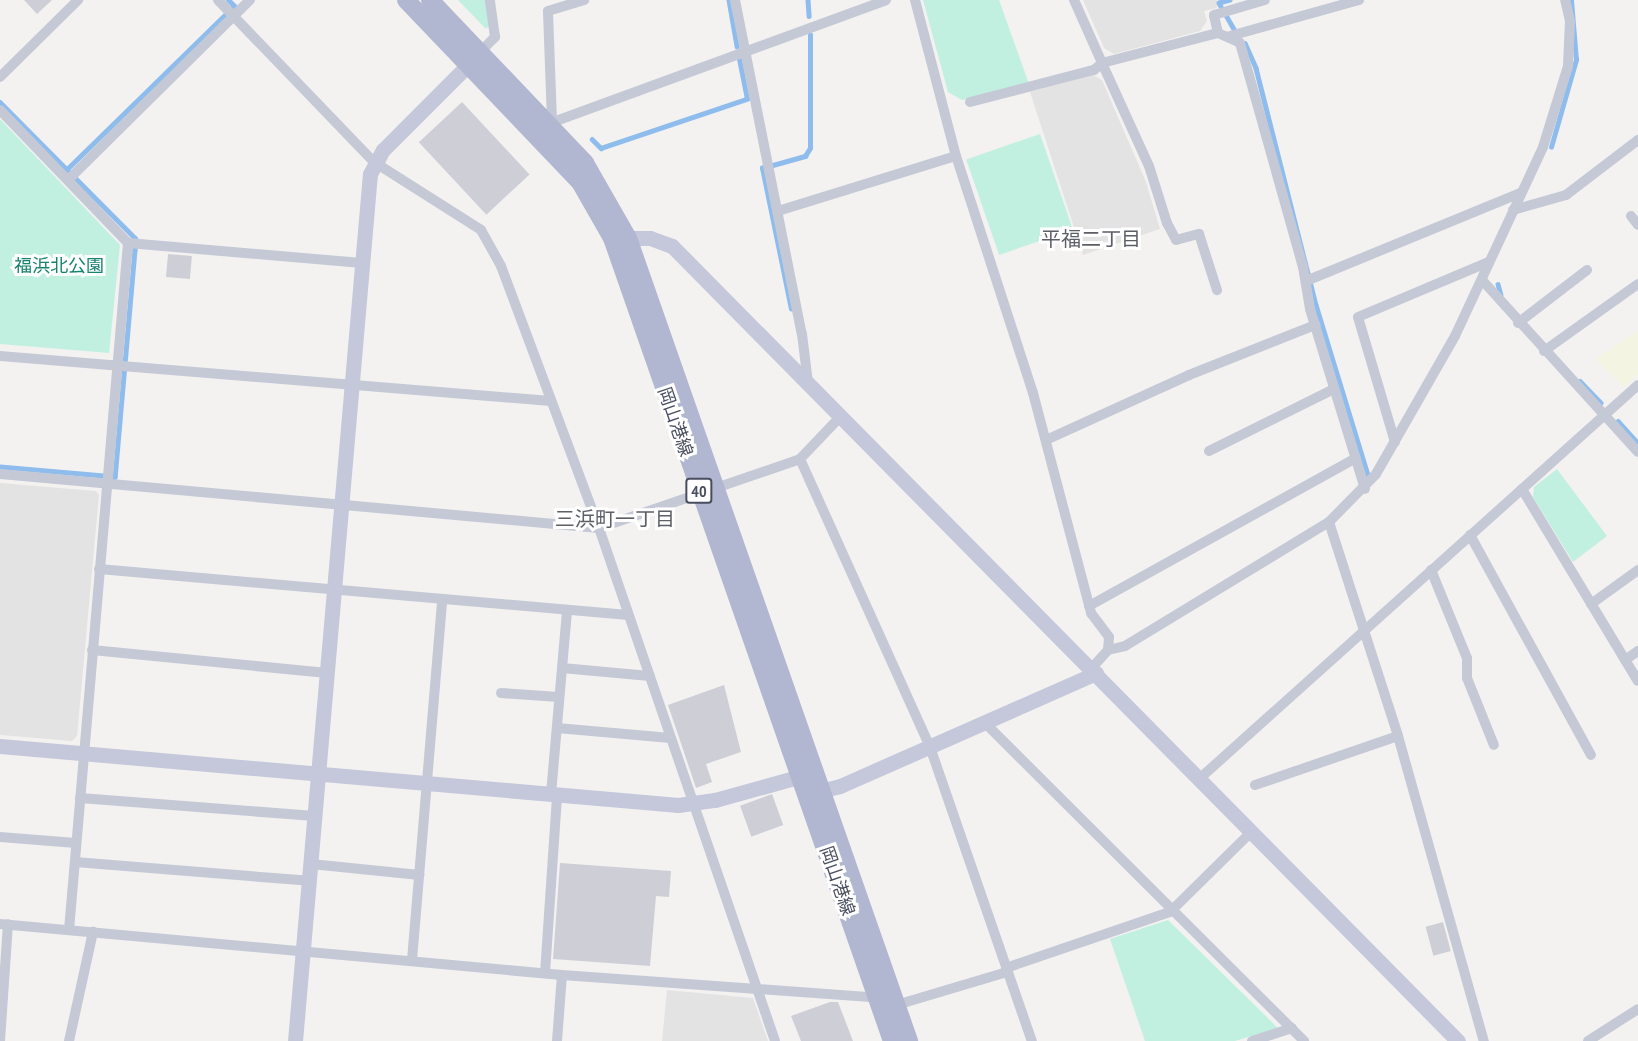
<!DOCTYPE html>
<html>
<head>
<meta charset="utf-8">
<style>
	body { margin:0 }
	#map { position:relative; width:1638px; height:1041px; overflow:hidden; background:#f3f2f1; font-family:"PT Sans Narrow","Noto Sans JP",sans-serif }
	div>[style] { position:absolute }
	.education>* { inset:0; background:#e4e3e3 }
	.green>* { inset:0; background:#c1f0e1; transform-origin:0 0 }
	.sand>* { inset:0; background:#f4f4e3 }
	.stream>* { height:4.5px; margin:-2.25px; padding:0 2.25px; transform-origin:2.25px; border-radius:2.25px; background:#8ebced }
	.building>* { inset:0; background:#cecfd6; transform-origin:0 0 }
	.street>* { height:10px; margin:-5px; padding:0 5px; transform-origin:5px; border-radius:5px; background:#c5c9d6 }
	.secondary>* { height:15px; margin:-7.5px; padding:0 7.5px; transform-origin:7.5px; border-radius:7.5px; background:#c4c8da }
	.primary>* { height:18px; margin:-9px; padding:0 9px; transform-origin:9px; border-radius:9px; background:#b1b7d0 }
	span { translate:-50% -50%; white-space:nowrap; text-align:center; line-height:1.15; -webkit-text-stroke:6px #fff; paint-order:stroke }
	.shield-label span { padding:2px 4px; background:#fff; border:2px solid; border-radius:4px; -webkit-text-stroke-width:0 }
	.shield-label { font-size:16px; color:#494e5f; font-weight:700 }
	.park-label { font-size:18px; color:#17826d }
	.street-label { font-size:18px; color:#494e5f }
	.neighbourhood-label { font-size:20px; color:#5d5f66 }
</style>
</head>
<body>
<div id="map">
	<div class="education">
		<i style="clip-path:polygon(1083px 0,1217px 0,1217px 8px,1204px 11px,1207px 21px,1200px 31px,1114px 54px,1104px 48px)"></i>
		<i style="clip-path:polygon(1093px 75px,1102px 80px,1146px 182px,1160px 229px,1083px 255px,1030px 92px)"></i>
		<i style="clip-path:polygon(0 483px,96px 491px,99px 495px,77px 736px,72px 741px,0 735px)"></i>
		<i style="clip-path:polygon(667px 990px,753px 998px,768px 1041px,662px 1041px)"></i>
	</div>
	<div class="green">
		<i style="clip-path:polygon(458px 0,485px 0,490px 25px,486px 29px)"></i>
		<i style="clip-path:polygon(923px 0,999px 0,1029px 84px,962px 100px,948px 92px)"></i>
		<i style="clip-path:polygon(0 119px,120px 245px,109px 353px,0 344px)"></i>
		<i style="left:1040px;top:134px;width:101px;height:78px;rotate:71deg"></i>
		<i style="clip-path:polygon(1557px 469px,1607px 536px,1573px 562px,1533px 497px,1534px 487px)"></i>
		<i style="clip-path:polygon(1168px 920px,1278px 1028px,1235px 1041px,1145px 1041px,1110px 939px)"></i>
	</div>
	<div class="sand">
		<i style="clip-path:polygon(1638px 330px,1638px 374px,1624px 387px,1596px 359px)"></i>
	</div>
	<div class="stream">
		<i style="left:729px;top:0;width:47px;rotate:80.1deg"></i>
		<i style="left:808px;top:0;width:16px;rotate:86deg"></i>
		<i style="left:1230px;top:0;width:11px;rotate:165deg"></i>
		<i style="left:1219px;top:3px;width:36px;rotate:60deg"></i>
		<i style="left:1245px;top:43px;width:27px;rotate:66deg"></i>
		<i style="left:1256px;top:68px;width:244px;rotate:75.8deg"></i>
		<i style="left:1316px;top:305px;width:178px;rotate:73deg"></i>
		<i style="left:0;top:102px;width:192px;rotate:45.2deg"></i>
		<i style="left:135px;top:238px;width:12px;rotate:90deg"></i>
		<i style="left:135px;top:250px;width:228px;rotate:95deg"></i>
		<i style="left:115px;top:477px;width:115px;rotate:-175deg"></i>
		<i style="left:592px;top:139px;width:13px;rotate:45deg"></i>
		<i style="left:601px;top:148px;width:154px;rotate:-18.6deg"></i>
		<i style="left:747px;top:99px;width:41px;rotate:-101.3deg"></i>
		<i style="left:1551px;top:147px;width:91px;rotate:-74deg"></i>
		<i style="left:1576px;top:60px;width:60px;rotate:-94.8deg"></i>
		<i style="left:67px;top:169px;width:233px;rotate:-44.3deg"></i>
		<i style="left:234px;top:6px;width:8px;rotate:-135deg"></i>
		<i style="left:1498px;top:284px;width:11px;rotate:75deg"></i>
		<i style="left:791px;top:309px;width:144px;rotate:-101.6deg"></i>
		<i style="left:762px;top:168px;width:45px;rotate:-15.6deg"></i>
		<i style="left:805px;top:156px;width:9px;rotate:-58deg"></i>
		<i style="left:810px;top:148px;width:113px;rotate:-90deg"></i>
		<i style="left:1580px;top:381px;width:30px;rotate:46deg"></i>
		<i style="left:1618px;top:421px;width:30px;rotate:48deg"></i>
	</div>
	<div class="building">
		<i style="clip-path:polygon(24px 0,52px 0,37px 14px)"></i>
		<i style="left:462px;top:102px;width:99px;height:59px;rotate:47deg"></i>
		<i style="left:168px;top:254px;width:24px;height:23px;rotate:5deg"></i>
		<i style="clip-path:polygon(724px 685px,741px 752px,706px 764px,712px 782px,696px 788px,668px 705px)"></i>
		<i style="left:772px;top:794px;width:33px;height:34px;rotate:70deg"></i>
		<i style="clip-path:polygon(560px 863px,671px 871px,669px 897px,656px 896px,650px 966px,553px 959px)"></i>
		<i style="left:1443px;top:922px;width:30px;height:18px;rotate:75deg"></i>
		<i style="clip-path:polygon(830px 1002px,838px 1002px,853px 1041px,801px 1041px,791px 1016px)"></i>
	</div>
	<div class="street">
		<i style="left:218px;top:0;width:225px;rotate:46.1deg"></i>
		<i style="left:374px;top:162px;width:127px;rotate:32.4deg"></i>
		<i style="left:481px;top:230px;width:41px;rotate:60.9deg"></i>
		<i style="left:501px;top:266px;width:280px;rotate:69.5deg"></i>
		<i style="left:599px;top:528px;width:542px;rotate:71.06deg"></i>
		<i style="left:735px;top:0;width:341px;rotate:78.7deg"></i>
		<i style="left:802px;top:334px;width:49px;rotate:83deg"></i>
		<i style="left:915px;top:0;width:161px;rotate:75.3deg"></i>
		<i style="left:956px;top:156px;width:249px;rotate:72deg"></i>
		<i style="left:1033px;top:393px;width:228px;rotate:75.2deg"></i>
		<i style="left:1091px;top:613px;width:30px;rotate:53deg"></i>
		<i style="left:1109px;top:637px;width:13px;rotate:94deg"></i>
		<i style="left:1108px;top:650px;width:25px;rotate:132deg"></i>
		<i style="left:1074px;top:0;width:69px;rotate:66deg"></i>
		<i style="left:1102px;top:63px;width:120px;rotate:-14.5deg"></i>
		<i style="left:1218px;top:33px;width:24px;rotate:24deg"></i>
		<i style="left:1240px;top:43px;width:233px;rotate:74.3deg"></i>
		<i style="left:1303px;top:267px;width:43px;rotate:80.5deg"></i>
		<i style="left:1310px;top:309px;width:188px;rotate:73deg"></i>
		<i style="left:1218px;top:33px;width:18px;rotate:-103deg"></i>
		<i style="left:1214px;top:15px;width:53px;rotate:-16.4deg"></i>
		<i style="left:1230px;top:36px;width:134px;rotate:-15.6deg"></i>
		<i style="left:479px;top:53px;width:23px;rotate:-45deg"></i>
		<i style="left:495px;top:37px;width:37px;rotate:-98deg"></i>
		<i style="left:0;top:77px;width:110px;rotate:-44.6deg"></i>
		<i style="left:970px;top:102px;width:128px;rotate:-14.5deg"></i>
		<i style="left:1094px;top:70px;width:11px;rotate:-41deg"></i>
		<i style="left:1102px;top:63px;width:113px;rotate:65.5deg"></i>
		<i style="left:1149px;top:166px;width:60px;rotate:72.5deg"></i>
		<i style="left:1167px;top:223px;width:19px;rotate:62deg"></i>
		<i style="left:1176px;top:240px;width:24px;rotate:-15deg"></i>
		<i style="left:1199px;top:234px;width:59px;rotate:72.2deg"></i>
		<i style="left:0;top:110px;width:185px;rotate:46.1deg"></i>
		<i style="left:128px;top:243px;width:235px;rotate:4.9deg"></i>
		<i style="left:552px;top:121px;width:110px;rotate:-92.1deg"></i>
		<i style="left:548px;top:11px;width:38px;rotate:-17deg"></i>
		<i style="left:545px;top:125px;width:363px;rotate:-20.1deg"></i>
		<i style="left:68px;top:180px;width:256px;rotate:-44.7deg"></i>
		<i style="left:1513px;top:210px;width:55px;rotate:-15.8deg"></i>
		<i style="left:1566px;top:195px;width:91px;rotate:-37.4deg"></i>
		<i style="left:778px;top:211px;width:186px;rotate:-17.2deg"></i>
		<i style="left:1631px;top:216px;width:11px;rotate:52deg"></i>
		<i style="left:1482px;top:280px;width:232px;rotate:47.8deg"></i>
		<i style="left:1306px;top:281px;width:232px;rotate:-22.3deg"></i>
		<i style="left:1518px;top:323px;width:87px;rotate:-37.5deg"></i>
		<i style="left:1544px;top:351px;width:115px;rotate:-35.5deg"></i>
		<i style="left:0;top:356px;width:553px;rotate:4.67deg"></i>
		<i style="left:1046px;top:440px;width:157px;rotate:-24.4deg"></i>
		<i style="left:1189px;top:375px;width:136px;rotate:-21.6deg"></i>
		<i style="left:1395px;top:442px;width:130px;rotate:-106.5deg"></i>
		<i style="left:1358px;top:317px;width:142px;rotate:-22.8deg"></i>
		<i style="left:1209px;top:451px;width:140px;rotate:-26.4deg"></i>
		<i style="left:800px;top:459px;width:316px;rotate:65.7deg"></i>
		<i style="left:930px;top:747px;width:311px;rotate:70.9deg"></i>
		<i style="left:0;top:474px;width:601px;rotate:5.15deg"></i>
		<i style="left:599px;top:528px;width:213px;rotate:-18.9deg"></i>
		<i style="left:800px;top:459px;width:57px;rotate:-46.4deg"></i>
		<i style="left:1522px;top:489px;width:224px;rotate:58.9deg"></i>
		<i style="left:1329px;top:522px;width:225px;rotate:72.1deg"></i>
		<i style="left:1398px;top:736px;width:317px;rotate:74.3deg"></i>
		<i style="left:1470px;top:535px;width:251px;rotate:61.2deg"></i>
		<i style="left:99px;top:569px;width:531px;rotate:4.97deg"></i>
		<i style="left:1431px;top:570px;width:95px;rotate:67.8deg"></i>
		<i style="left:1467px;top:658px;width:20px;rotate:90deg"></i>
		<i style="left:1467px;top:678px;width:72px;rotate:68.1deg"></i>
		<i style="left:1591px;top:604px;width:58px;rotate:-35.9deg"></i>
		<i style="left:1089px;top:606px;width:305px;rotate:-29deg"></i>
		<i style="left:92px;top:650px;width:236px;rotate:5.6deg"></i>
		<i style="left:1108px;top:650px;width:17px;rotate:-13deg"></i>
		<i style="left:1125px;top:646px;width:239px;rotate:-31.3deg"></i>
		<i style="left:1329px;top:522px;width:67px;rotate:-45.6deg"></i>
		<i style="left:1376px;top:474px;width:159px;rotate:-60.2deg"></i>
		<i style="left:1455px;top:336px;width:208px;rotate:-65deg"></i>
		<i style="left:1543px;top:147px;width:85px;rotate:-72.8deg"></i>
		<i style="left:1568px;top:66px;width:45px;rotate:-87.5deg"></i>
		<i style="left:1570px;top:21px;width:22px;rotate:-103deg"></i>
		<i style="left:1625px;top:660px;width:16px;rotate:-35deg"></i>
		<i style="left:562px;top:668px;width:88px;rotate:5.2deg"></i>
		<i style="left:501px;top:693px;width:58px;rotate:3.9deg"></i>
		<i style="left:984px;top:722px;width:452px;rotate:44.9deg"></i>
		<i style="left:557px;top:728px;width:114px;rotate:5deg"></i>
		<i style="left:1198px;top:780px;width:591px;rotate:-41.92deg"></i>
		<i style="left:1255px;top:785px;width:151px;rotate:-18.9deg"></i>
		<i style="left:551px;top:794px;width:185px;rotate:-85deg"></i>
		<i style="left:80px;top:798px;width:235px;rotate:4.4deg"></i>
		<i style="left:0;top:837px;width:76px;rotate:4.5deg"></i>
		<i style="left:75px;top:862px;width:235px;rotate:4.6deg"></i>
		<i style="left:311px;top:864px;width:109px;rotate:5.8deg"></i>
		<i style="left:0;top:924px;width:564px;rotate:5.19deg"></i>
		<i style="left:562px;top:975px;width:320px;rotate:4.1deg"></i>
		<i style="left:69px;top:930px;width:690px;rotate:-85.09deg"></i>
		<i style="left:412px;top:960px;width:361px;rotate:-85.2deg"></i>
		<i style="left:1006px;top:968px;width:173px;rotate:-18.9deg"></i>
		<i style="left:1170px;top:912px;width:114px;rotate:-44.6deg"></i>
		<i style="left:545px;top:973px;width:178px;rotate:-86.1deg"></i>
		<i style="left:893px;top:1006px;width:119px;rotate:-16.6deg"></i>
		<i style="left:0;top:1041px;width:117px;rotate:-86.1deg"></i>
		<i style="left:69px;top:1041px;width:112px;rotate:-77.6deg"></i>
		<i style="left:557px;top:1041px;width:66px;rotate:-85.7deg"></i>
		<i style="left:1252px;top:1041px;width:42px;rotate:-18deg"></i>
		<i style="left:1588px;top:1041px;width:59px;rotate:-32.6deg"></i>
	</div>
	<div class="secondary">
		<i style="left:618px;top:238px;width:32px"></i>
		<i style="left:650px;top:238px;width:23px;rotate:20deg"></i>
		<i style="left:672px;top:246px;width:1118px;rotate:45.33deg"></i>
		<i style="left:0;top:746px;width:681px;rotate:4.97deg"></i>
		<i style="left:678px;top:805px;width:37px;rotate:-8deg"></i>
		<i style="left:715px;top:800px;width:98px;rotate:-15.5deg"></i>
		<i style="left:812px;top:793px;width:29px;rotate:-14deg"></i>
		<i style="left:840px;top:786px;width:280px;rotate:-23.8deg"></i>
		<i style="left:295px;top:1041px;width:870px;rotate:-85.06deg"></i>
		<i style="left:370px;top:174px;width:27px;rotate:-62deg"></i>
		<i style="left:383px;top:150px;width:132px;rotate:-45deg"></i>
	</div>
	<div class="primary">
		<i style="left:406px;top:0;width:252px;rotate:46.3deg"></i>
		<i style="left:580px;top:182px;width:64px;rotate:60.3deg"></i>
		<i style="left:612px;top:238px;width:850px;rotate:70.78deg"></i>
		<i style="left:430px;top:0;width:225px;rotate:46.4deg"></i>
		<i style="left:585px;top:163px;width:86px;rotate:60.2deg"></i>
		<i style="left:628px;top:238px;width:851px;rotate:70.71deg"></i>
	</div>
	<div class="shield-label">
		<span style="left:699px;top:491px">40</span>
	</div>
	<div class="park-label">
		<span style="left:59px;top:266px">福浜北公園</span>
	</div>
	<div class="street-label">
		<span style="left:675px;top:422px;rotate:71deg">岡山港線</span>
		<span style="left:837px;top:881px;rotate:71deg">岡山港線</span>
	</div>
	<div class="neighbourhood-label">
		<span style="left:1091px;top:239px">平福二丁目</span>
		<span style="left:615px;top:519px">三浜町一丁目</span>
	</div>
</div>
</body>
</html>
